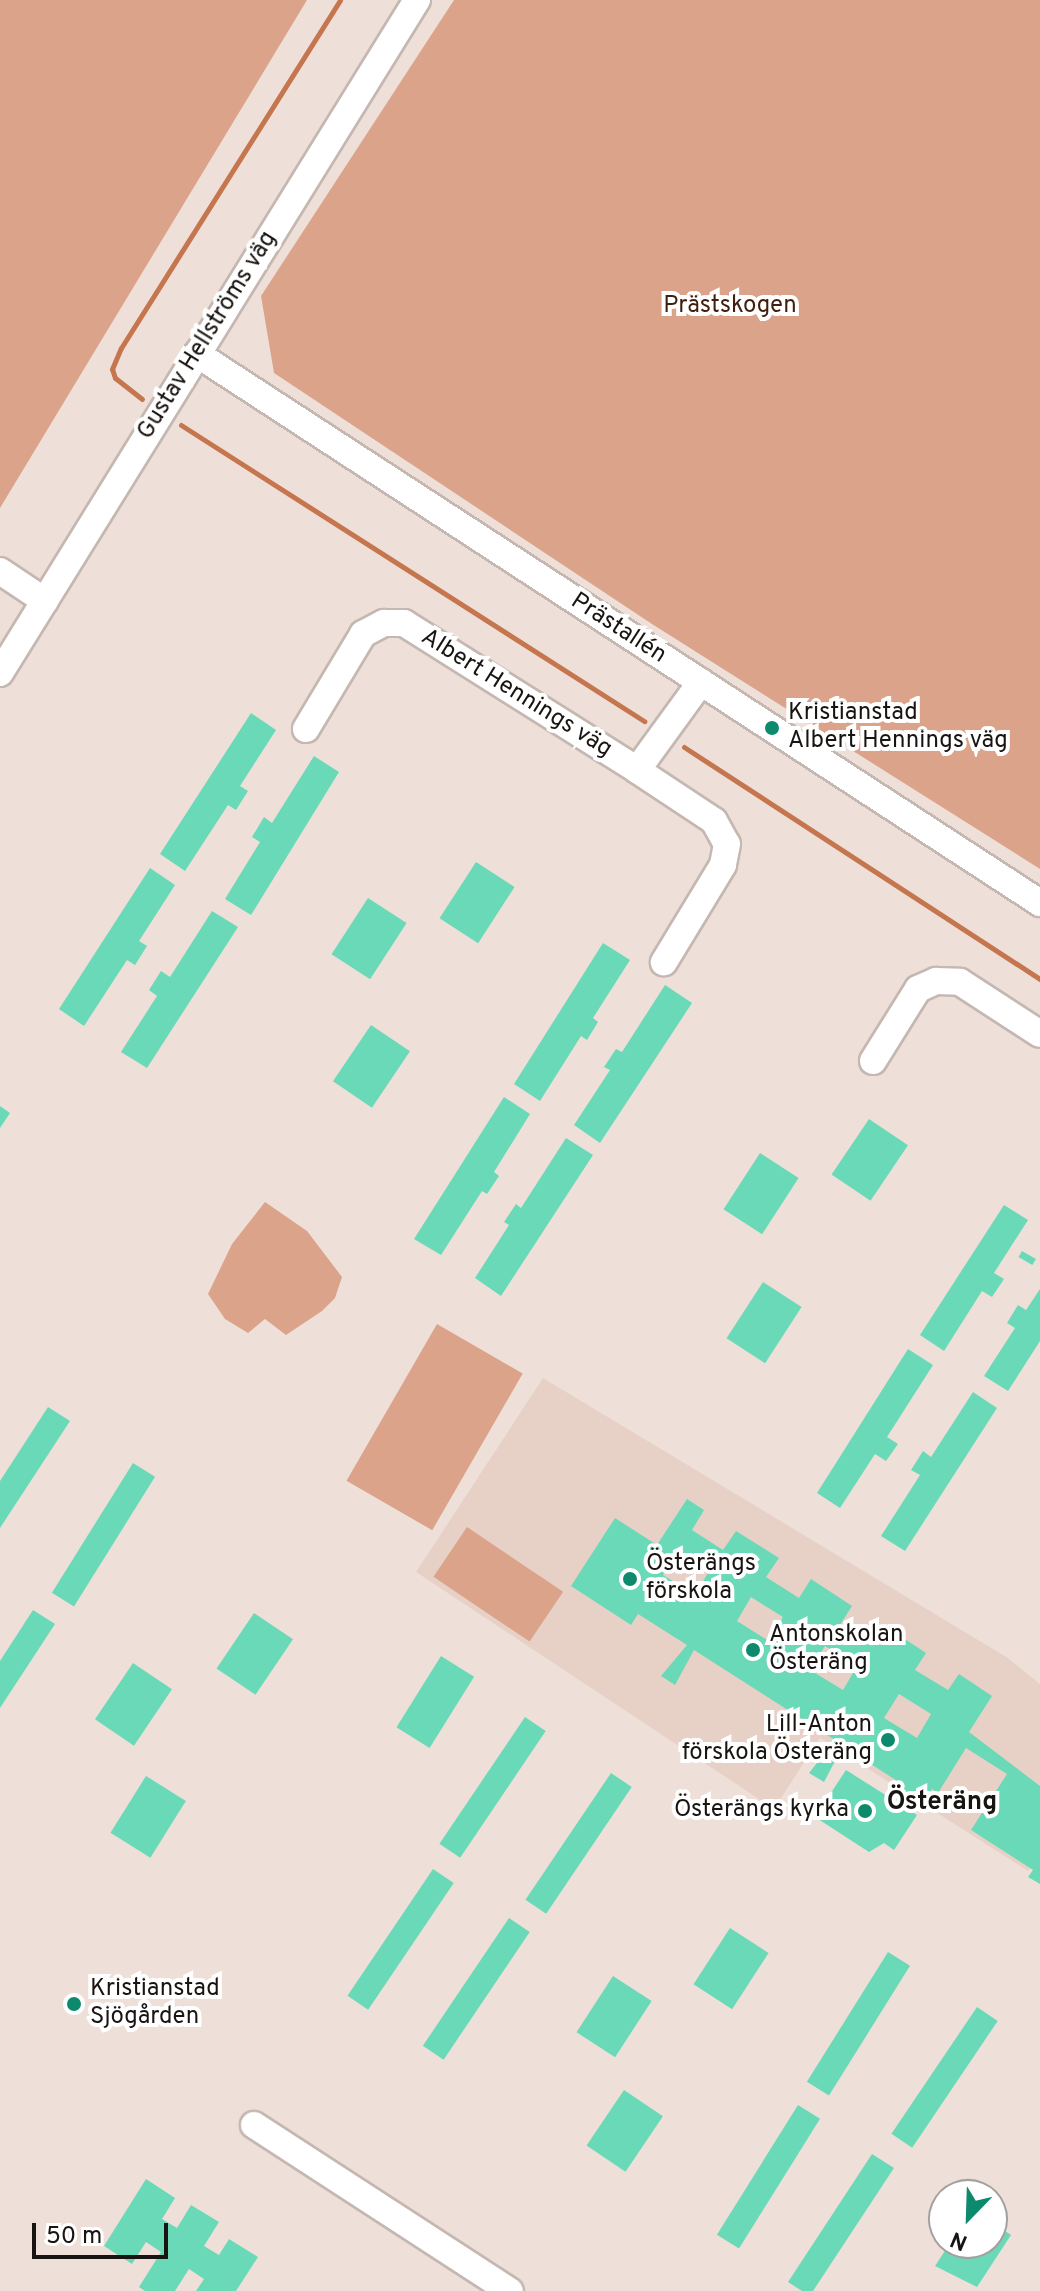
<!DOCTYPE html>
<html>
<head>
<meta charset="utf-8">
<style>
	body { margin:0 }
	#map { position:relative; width:1040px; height:2291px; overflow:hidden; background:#eee0d9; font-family:Overpass,sans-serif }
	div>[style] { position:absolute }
	.built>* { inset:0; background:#e7d1c7 }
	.green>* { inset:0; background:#dba389; transform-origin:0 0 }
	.stream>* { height:5px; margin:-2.5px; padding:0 2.5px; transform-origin:2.5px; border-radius:2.5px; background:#c5764e }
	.building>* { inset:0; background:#69d9b7; transform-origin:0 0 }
	.roads { filter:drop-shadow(2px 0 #c5b7b1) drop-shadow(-2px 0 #c5b7b1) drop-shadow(0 2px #c5b7b1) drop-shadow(0 -2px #c5b7b1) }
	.minor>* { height:26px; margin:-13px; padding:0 13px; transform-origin:13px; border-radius:13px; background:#fff }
	.dots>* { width:22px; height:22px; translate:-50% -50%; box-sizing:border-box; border:4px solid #fff; border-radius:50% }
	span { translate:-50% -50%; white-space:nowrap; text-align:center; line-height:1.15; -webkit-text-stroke:8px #fff; paint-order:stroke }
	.park-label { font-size:24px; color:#401f0e }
	.street-label { font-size:24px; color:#181411 }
	.poi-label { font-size:24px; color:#181411 }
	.left { translate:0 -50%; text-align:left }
	.right { translate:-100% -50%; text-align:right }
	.neighbourhood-label { font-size:26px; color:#181411; font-weight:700 }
	.north { position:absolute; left:928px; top:2179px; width:80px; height:80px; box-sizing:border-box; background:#fff; border:2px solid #a3a1a0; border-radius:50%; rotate:203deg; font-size:22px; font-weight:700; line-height:32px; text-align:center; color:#181411 }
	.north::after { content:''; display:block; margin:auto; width:28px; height:36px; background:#0d8a6e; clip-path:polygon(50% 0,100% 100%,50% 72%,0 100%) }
	.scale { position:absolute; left:32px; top:2223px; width:136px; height:36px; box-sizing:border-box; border:4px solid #181411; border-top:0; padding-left:10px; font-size:24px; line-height:28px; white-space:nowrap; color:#181411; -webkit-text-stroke:6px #fff; paint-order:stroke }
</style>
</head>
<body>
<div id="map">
	<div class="built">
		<i style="clip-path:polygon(543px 1378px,1008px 1658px,1040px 1684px,1040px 1853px,1028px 1871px,820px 1738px,774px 1809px,416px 1572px)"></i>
	</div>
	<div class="green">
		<i style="clip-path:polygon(0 0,307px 0,0 508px)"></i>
		<i style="clip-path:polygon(454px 0,1040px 0,1040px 869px,652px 624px,274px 373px,261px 296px)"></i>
		<i style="clip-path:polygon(265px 1202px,307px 1231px,342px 1277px,335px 1298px,322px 1311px,286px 1335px,265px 1319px,248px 1333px,225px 1319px,208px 1294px,232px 1244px)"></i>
		<i style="left:437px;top:1324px;width:99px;height:181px;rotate:30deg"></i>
		<i style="left:467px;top:1527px;width:116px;height:60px;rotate:34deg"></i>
	</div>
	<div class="stream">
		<i style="left:142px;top:399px;width:34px;rotate:-142deg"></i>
		<i style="left:115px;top:378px;width:9px;rotate:-108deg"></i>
		<i style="left:112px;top:369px;width:23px;rotate:-67deg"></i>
		<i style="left:121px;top:348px;width:411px;rotate:-57.8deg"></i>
		<i style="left:181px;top:425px;width:550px;rotate:32.59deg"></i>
		<i style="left:684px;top:747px;width:425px;rotate:33.1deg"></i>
	</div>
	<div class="building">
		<i style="clip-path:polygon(251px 713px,276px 730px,240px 786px,248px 791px,236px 810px,228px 805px,185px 871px,160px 854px)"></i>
		<i style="clip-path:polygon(314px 756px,339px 772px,251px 915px,225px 899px,260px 842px,252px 837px,264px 817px,272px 823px)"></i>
		<i style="left:476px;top:862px;width:46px;height:67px;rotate:33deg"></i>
		<i style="clip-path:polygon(150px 868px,175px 885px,139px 941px,147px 946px,135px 965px,127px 960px,84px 1026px,59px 1009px)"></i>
		<i style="left:368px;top:898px;width:46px;height:67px;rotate:33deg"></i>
		<i style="clip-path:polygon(212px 911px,238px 927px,147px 1068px,121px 1052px,157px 996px,149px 990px,161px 971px,170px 977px)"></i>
		<i style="clip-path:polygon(603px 943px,630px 960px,593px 1018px,598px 1022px,587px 1040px,581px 1036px,540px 1101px,514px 1084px)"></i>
		<i style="clip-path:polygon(665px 985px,692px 1003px,600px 1143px,574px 1125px,610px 1070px,604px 1067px,616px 1049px,622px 1052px)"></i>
		<i style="left:371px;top:1025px;width:47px;height:68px;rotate:34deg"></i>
		<i style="clip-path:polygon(504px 1097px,530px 1114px,494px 1172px,499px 1176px,487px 1194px,482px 1191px,441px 1255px,414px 1239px)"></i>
		<i style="clip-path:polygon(0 1106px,10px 1113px,0 1128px)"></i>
		<i style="left:869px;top:1119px;width:47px;height:67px;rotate:34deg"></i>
		<i style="clip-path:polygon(566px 1138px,593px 1155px,501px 1296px,475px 1278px,509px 1225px,504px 1222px,516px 1204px,521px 1208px)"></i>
		<i style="left:760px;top:1153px;width:46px;height:67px;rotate:33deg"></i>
		<i style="clip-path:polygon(1004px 1205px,1028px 1220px,994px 1273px,1004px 1279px,992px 1297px,982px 1291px,944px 1351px,920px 1335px)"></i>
		<i style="left:1022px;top:1251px;width:16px;height:7px;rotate:30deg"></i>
		<i style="left:763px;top:1282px;width:46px;height:67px;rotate:33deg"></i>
		<i style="clip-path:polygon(1040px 1289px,1040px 1341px,1008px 1391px,984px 1376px,1015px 1328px,1007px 1323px,1018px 1305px,1026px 1310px)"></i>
		<i style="clip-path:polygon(908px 1349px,933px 1365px,887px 1437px,898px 1444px,886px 1461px,875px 1454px,840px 1508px,817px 1493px)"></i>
		<i style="clip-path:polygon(973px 1392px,997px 1408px,905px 1551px,881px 1536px,920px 1475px,911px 1470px,923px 1451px,931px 1457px)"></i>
		<i style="clip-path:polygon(48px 1407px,70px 1421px,0 1528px,0 1481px)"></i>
		<i style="left:133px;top:1463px;width:26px;height:153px;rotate:32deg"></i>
		<i style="clip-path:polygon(evenodd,687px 1499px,704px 1510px,692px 1530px,723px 1550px,736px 1531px,779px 1558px,766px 1577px,799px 1598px,811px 1579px,852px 1606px,840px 1625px,872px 1646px,885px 1626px,926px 1653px,915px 1670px,948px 1690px,959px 1674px,992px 1696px,969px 1732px,1040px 1786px,1040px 1884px,1028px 1877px,1033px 1870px,971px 1830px,1007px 1774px,966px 1748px,938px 1793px,932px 1789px,926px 1799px,914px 1791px,904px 1807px,917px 1815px,894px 1850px,884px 1843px,869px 1852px,815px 1817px,846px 1770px,895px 1801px,905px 1786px,843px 1746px,824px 1782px,809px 1773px,835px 1740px,694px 1650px,675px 1685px,661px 1676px,687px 1645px,638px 1614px,631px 1625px,571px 1586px,615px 1518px,657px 1545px,687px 1499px,677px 1551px,709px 1571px,695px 1595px,663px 1575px,677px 1551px,687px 1499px,751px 1597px,783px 1617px,769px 1641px,737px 1621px,751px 1597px,687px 1499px,825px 1646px,857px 1666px,843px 1690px,810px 1670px,825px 1646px,687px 1499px,899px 1694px,931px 1714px,917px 1738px,884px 1718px,899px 1694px)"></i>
		<i style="clip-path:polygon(33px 1610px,55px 1624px,0 1708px,0 1661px)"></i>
		<i style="left:254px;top:1613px;width:47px;height:67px;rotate:34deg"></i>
		<i style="left:441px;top:1656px;width:39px;height:84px;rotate:32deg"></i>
		<i style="left:133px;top:1663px;width:47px;height:68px;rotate:34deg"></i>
		<i style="left:525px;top:1717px;width:25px;height:153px;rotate:34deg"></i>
		<i style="left:611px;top:1773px;width:25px;height:153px;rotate:34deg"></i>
		<i style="left:146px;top:1776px;width:47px;height:67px;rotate:32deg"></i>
		<i style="left:433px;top:1869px;width:25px;height:153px;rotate:34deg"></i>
		<i style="left:509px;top:1918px;width:25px;height:154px;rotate:34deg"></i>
		<i style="left:730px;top:1928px;width:46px;height:67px;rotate:33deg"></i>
		<i style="left:888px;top:1952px;width:26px;height:153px;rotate:32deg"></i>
		<i style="left:613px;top:1976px;width:46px;height:67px;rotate:33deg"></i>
		<i style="left:977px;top:2007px;width:25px;height:153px;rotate:34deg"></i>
		<i style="left:624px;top:2090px;width:47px;height:67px;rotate:34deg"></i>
		<i style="left:798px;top:2105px;width:26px;height:153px;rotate:32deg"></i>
		<i style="clip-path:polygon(872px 2154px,894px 2168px,813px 2291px,802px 2291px,788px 2282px)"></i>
		<i style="clip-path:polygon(146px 2179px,175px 2198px,162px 2219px,177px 2228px,191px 2205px,219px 2222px,204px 2246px,219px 2255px,229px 2239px,258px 2257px,236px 2291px,196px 2291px,204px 2279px,189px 2269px,175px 2291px,145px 2291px,139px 2287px,161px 2252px,146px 2242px,132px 2264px,104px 2246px)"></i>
		<i style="clip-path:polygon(992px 2222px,1011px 2235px,977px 2287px,935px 2266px,950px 2243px,992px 2243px)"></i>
	</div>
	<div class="roads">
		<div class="minor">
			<i style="left:197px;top:354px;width:1006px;rotate:33.07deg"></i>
			<i style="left:0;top:571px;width:54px;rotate:33.7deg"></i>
			<i style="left:0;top:673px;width:792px;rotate:-58.22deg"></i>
			<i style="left:306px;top:729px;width:111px;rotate:-59deg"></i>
			<i style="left:363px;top:634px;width:24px;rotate:-28deg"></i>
			<i style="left:384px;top:623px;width:20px"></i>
			<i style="left:404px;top:623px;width:275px;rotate:32.2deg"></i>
			<i style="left:637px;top:770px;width:92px;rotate:33.5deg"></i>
			<i style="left:714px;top:821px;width:26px;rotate:61deg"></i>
			<i style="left:727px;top:844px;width:21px;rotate:101deg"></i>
			<i style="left:723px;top:865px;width:114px;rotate:121.3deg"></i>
			<i style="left:637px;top:770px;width:109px;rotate:-54deg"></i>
			<i style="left:873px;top:1061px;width:85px;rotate:-58deg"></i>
			<i style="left:918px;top:989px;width:20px;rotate:-24deg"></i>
			<i style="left:936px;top:981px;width:24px;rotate:2deg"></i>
			<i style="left:960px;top:982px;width:95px;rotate:33deg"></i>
			<i style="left:254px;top:2125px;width:305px;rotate:33deg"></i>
		</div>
	</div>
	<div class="dots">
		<i style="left:772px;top:728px;background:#0d8a6e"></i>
		<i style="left:630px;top:1579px;background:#0d8a6e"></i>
		<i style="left:753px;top:1650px;background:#0d8a6e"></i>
		<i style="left:888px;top:1740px;background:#0d8a6e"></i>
		<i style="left:865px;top:1811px;background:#0d8a6e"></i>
		<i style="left:74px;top:2004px;background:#0d8a6e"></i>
	</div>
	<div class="park-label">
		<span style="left:730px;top:307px">Prästskogen</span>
	</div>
	<div class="street-label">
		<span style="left:208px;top:336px;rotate:-58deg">Gustav Hellströms väg</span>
		<span style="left:618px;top:629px;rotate:33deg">Prästallén</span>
		<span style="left:516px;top:694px;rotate:32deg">Albert Hennings väg</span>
	</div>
	<div class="poi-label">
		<span class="left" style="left:788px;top:728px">Kristianstad<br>Albert Hennings väg</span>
		<span class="left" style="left:646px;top:1579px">Österängs<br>förskola</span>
		<span class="left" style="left:769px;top:1650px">Antonskolan<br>Österäng</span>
		<span class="right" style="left:872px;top:1740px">Lill-Anton<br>förskola Österäng</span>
		<span class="right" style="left:849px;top:1811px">Österängs kyrka</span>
		<span class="left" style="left:90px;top:2004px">Kristianstad<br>Sjögården</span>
	</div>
	<div class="neighbourhood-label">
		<span style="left:942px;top:1803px">Österäng</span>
	</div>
	<div class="north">N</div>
	<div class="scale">50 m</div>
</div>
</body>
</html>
